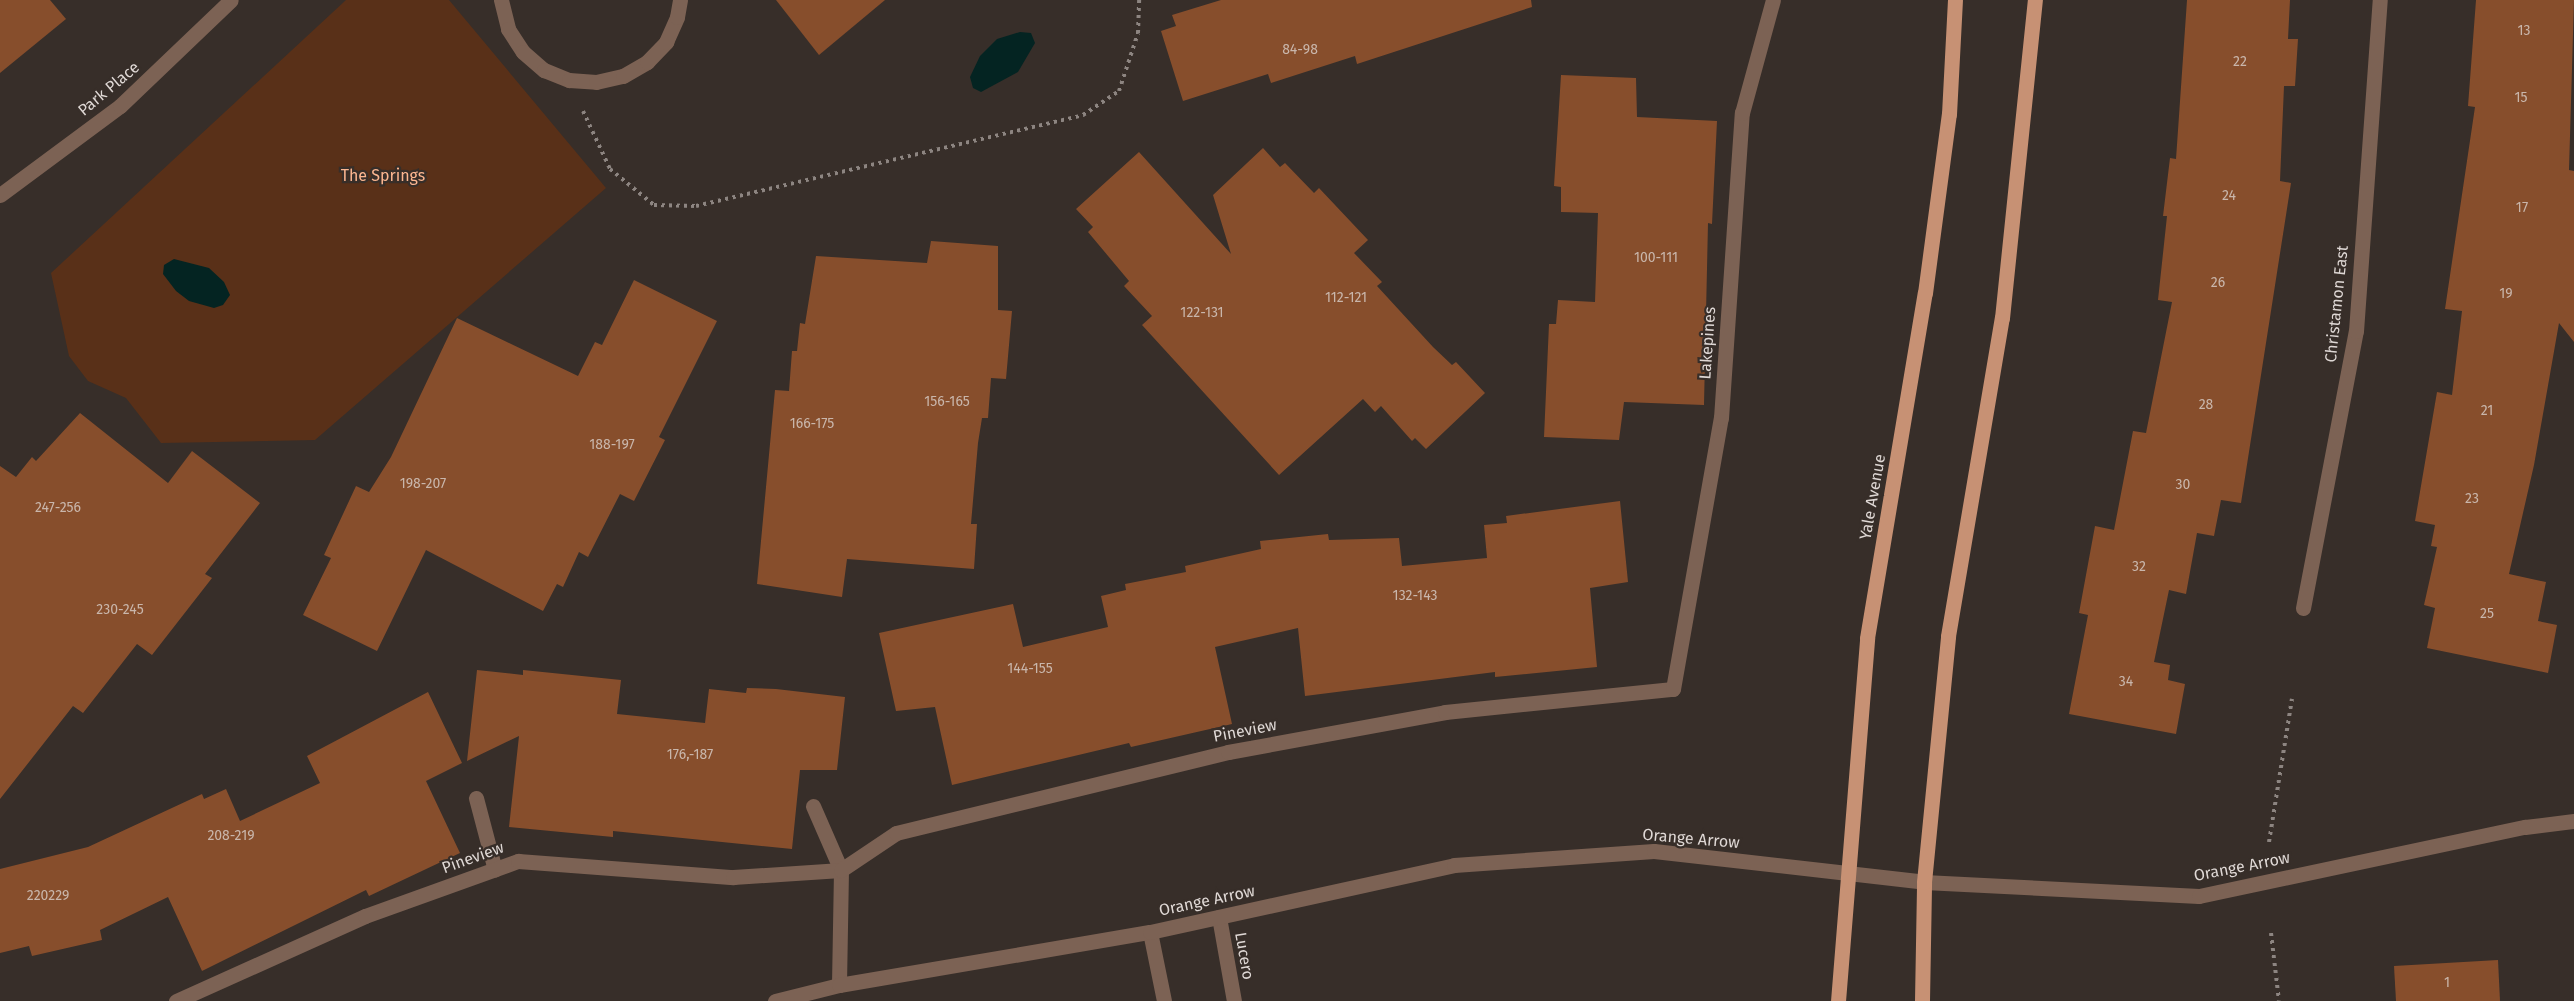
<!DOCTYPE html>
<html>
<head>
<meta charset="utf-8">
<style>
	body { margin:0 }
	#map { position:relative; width:2574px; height:1001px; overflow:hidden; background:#372e29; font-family:"Fira Sans",sans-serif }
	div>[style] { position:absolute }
	.green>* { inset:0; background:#593018 }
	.water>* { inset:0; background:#042422 }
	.building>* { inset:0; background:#874e2c }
	.path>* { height:4px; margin-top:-2px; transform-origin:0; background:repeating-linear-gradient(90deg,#8d8581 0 3px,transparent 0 7.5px) }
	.minor>* { height:15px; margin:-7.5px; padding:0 7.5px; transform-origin:7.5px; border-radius:7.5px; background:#7c6254 }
	.major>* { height:15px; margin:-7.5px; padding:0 7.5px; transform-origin:7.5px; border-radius:7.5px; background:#c79174 }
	span { translate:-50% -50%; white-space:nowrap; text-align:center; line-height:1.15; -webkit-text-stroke:4.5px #372e29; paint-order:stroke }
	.number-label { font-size:14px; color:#c9b6ab }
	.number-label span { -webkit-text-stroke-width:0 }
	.street-label { font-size:16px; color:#dfd8d5 }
	.park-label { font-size:16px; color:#fcb690 }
</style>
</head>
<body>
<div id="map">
	<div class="green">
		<i style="clip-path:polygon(346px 0,449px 0,606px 188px,315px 440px,161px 443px,126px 398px,88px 381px,69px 356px,51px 273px)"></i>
	</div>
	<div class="water">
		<i style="clip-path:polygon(1020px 32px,1031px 33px,1035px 43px,1018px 72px,981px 92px,973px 88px,970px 77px,980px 56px,997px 39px)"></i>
		<i style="clip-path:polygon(174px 259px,209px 268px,224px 282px,230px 295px,223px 305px,214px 308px,189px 301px,176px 291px,163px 274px,164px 265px)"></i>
	</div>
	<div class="building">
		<i style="clip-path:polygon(0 0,50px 0,66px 19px,0 73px)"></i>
		<i style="clip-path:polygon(776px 0,885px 0,819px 55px)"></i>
		<i style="clip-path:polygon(1221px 0,1531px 0,1532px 7px,1357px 64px,1355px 56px,1271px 83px,1268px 74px,1183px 101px,1161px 31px,1176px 26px,1172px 15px)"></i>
		<i style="clip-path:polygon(2187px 0,2290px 0,2288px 39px,2298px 39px,2295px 86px,2284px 86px,2280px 181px,2291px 183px,2241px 503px,2221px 500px,2214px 536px,2197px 533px,2186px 594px,2169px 590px,2154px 662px,2170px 665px,2168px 680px,2185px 684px,2176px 734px,2069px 714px,2088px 615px,2079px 613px,2095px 526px,2114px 530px,2133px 431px,2146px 433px,2172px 302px,2158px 300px,2167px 216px,2163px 216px,2170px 158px,2176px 159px)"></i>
		<i style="clip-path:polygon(2476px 0,2574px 0,2569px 170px,2574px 171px,2574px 342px,2559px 323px,2534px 465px,2509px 574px,2546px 582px,2538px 621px,2557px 625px,2548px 673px,2427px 648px,2435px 608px,2424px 605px,2437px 547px,2431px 546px,2435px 525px,2415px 521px,2437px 392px,2452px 395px,2462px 311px,2445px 309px,2475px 107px,2468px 106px)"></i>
		<i style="clip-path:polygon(1561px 75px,1636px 78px,1637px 117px,1717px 121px,1712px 224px,1708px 223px,1704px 405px,1624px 402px,1619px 440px,1544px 437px,1549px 324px,1556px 324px,1558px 300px,1595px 302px,1598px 213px,1561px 212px,1561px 187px,1554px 186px)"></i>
		<i style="clip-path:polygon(1263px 148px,1280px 167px,1285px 163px,1314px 193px,1319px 188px,1368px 240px,1354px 253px,1382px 282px,1377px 286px,1433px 347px,1452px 365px,1456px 362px,1485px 393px,1426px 449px,1415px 438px,1412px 441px,1381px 406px,1375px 412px,1363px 399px,1279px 475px,1142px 325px,1152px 316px,1124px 286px,1129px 281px,1088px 232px,1093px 227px,1076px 209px,1139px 152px,1231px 254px,1213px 195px)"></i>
		<i style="clip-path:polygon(931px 241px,998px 246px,998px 310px,1012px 311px,1006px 379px,991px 378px,988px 418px,982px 418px,978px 443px,971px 524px,977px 524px,974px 569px,847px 559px,842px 597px,757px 584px,775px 390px,789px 391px,792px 351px,797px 351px,800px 323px,805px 324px,816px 256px,927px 263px)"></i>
		<i style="clip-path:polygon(634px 280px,717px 321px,659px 437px,665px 440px,634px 501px,620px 494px,588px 557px,579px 552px,563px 587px,557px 584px,543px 611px,426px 550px,377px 651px,303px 615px,331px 558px,324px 555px,356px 486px,369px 492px,391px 457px,457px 318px,578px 376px,595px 342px,602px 345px)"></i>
		<i style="clip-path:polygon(80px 413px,168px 483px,192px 451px,260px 503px,205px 574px,212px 578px,152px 655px,137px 644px,83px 713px,73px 706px,0 799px,0 466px,16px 477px,32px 457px,36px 461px)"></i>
		<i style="clip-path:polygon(1620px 501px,1628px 582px,1590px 588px,1597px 667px,1495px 677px,1495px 672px,1305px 696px,1298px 628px,1215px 647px,1232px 724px,1131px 747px,1129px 743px,952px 785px,935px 707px,896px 711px,879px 633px,1013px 604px,1023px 647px,1108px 627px,1101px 596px,1126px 590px,1125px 584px,1186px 572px,1185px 566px,1261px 549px,1260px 541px,1328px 534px,1329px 540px,1399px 538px,1402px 566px,1487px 558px,1484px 525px,1507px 523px,1506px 516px)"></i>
		<i style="clip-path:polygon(477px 670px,523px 675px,523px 670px,621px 680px,617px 714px,705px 723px,709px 689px,746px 693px,747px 688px,776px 689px,845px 697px,837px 770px,800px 770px,792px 849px,613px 831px,613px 837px,509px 827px,519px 736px,467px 761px)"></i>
		<i style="clip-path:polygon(428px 692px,462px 763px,426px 781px,460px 853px,369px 896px,366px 890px,202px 971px,168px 897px,100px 930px,102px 940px,32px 956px,29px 946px,0 953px,0 869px,88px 847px,202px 794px,204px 799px,226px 789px,240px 821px,320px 783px,307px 756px)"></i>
		<i style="clip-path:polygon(2498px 960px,2500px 1001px,2396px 1001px,2394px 966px)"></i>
	</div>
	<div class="path">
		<i style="left:583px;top:111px;width:64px;rotate:65deg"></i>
		<i style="left:610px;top:169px;width:57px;rotate:39.3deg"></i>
		<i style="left:654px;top:205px;width:42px;rotate:1.4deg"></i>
		<i style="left:696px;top:206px;width:398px;rotate:-13.2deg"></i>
		<i style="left:1083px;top:115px;width:43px;rotate:-33.7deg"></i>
		<i style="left:1119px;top:91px;width:61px;rotate:-71.9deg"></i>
		<i style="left:1138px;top:33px;width:33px;rotate:-88deg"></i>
		<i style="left:2269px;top:842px;width:145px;rotate:-80.9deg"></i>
		<i style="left:2271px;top:933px;width:68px;rotate:83.3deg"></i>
	</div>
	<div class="minor">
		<i style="left:501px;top:0;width:30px;rotate:76deg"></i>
		<i style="left:508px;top:29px;width:27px;rotate:57deg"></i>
		<i style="left:523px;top:52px;width:28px;rotate:41deg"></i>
		<i style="left:544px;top:70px;width:27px;rotate:22deg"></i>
		<i style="left:569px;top:80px;width:27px;rotate:4deg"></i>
		<i style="left:596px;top:82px;width:28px;rotate:-13deg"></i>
		<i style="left:623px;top:76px;width:28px;rotate:-30deg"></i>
		<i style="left:647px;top:62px;width:28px;rotate:-46deg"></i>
		<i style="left:666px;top:42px;width:27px;rotate:-66deg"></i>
		<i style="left:677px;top:17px;width:17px;rotate:-80deg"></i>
		<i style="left:0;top:195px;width:149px;rotate:-36.6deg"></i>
		<i style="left:120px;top:106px;width:153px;rotate:-43.7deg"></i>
		<i style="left:2303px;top:608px;width:282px;rotate:-79.2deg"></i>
		<i style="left:2356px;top:331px;width:332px;rotate:-85.9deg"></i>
		<i style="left:476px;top:798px;width:74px;rotate:75.2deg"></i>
		<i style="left:813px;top:806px;width:70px;rotate:66.4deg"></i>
		<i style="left:841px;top:870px;width:115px;rotate:91deg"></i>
		<i style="left:1219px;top:917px;width:85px;rotate:79.9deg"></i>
		<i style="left:1150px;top:932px;width:70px;rotate:78.5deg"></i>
		<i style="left:176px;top:1001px;width:207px;rotate:-24.2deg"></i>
		<i style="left:365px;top:916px;width:163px;rotate:-19.8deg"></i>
		<i style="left:518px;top:861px;width:216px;rotate:4.3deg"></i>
		<i style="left:733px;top:877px;width:108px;rotate:-3.7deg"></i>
		<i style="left:841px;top:870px;width:66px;rotate:-33.9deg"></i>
		<i style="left:896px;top:833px;width:342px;rotate:-13.7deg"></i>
		<i style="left:1228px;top:752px;width:221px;rotate:-10.4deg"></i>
		<i style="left:1445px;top:712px;width:229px;rotate:-5.8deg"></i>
		<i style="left:1673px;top:689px;width:275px;rotate:-80deg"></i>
		<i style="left:1721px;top:418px;width:306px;rotate:-86.1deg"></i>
		<i style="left:1742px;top:113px;width:117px;rotate:-74.7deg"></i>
		<i style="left:775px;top:1001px;width:66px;rotate:-14deg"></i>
		<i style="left:839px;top:985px;width:315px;rotate:-9.7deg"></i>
		<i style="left:1150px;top:932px;width:311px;rotate:-12.4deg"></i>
		<i style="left:1454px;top:865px;width:200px;rotate:-4deg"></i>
		<i style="left:1654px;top:851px;width:272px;rotate:6.5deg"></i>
		<i style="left:1924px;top:882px;width:275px;rotate:2.9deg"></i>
		<i style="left:2199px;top:896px;width:333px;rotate:-12deg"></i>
		<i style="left:2525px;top:827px;width:49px;rotate:-7deg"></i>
	</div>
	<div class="major">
		<i style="left:1838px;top:1001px;width:364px;rotate:-85.4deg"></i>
		<i style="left:1867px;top:638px;width:350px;rotate:-80.5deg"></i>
		<i style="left:1925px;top:293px;width:181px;rotate:-82.4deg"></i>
		<i style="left:1949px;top:114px;width:114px;rotate:-87deg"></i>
		<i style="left:1922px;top:1001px;width:119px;rotate:-89deg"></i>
		<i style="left:1924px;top:882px;width:247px;rotate:-84.4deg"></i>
		<i style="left:1948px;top:636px;width:323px;rotate:-80.4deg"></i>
		<i style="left:2002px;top:318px;width:320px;rotate:-84.1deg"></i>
	</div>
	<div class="number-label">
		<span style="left:2524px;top:31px">13</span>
		<span style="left:1300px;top:50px">84-98</span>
		<span style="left:2240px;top:62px">22</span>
		<span style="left:2521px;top:98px">15</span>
		<span style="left:2229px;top:196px">24</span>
		<span style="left:2522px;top:208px">17</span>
		<span style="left:1656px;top:258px">100-111</span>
		<span style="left:2218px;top:283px">26</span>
		<span style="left:2506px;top:294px">19</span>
		<span style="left:1346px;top:298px">112-121</span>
		<span style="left:1202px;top:313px">122-131</span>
		<span style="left:947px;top:402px">156-165</span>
		<span style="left:2206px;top:405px">28</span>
		<span style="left:2487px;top:411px">21</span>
		<span style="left:812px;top:424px">166-175</span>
		<span style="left:612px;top:445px">188-197</span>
		<span style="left:423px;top:484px">198-207</span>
		<span style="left:2183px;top:485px">30</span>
		<span style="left:2472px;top:499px">23</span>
		<span style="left:58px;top:508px">247-256</span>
		<span style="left:2139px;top:567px">32</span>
		<span style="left:1415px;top:596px">132-143</span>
		<span style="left:120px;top:610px">230-245</span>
		<span style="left:2487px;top:614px">25</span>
		<span style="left:1030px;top:669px">144-155</span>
		<span style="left:2126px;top:682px">34</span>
		<span style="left:690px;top:755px">176,-187</span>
		<span style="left:231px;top:836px">208-219</span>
		<span style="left:48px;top:896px">220229</span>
		<span style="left:2447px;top:983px">1</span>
	</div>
	<div class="street-label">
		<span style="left:109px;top:89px;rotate:-40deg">Park Place</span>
		<span style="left:2337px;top:304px;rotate:-84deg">Christamon East</span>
		<span style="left:1708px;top:343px;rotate:-86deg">Lakepines</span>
		<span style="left:1873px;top:497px;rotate:-80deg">Yale Avenue</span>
		<span style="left:1245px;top:731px;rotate:-11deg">Pineview</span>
		<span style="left:1691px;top:839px;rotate:5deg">Orange Arrow</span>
		<span style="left:473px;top:858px;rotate:-20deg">Pineview</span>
		<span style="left:2242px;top:867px;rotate:-11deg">Orange Arrow</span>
		<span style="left:1207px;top:901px;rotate:-12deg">Orange Arrow</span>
		<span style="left:1244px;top:956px;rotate:80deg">Lucero</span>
	</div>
	<div class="park-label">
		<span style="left:383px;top:176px">The Springs</span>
	</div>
</div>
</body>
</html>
